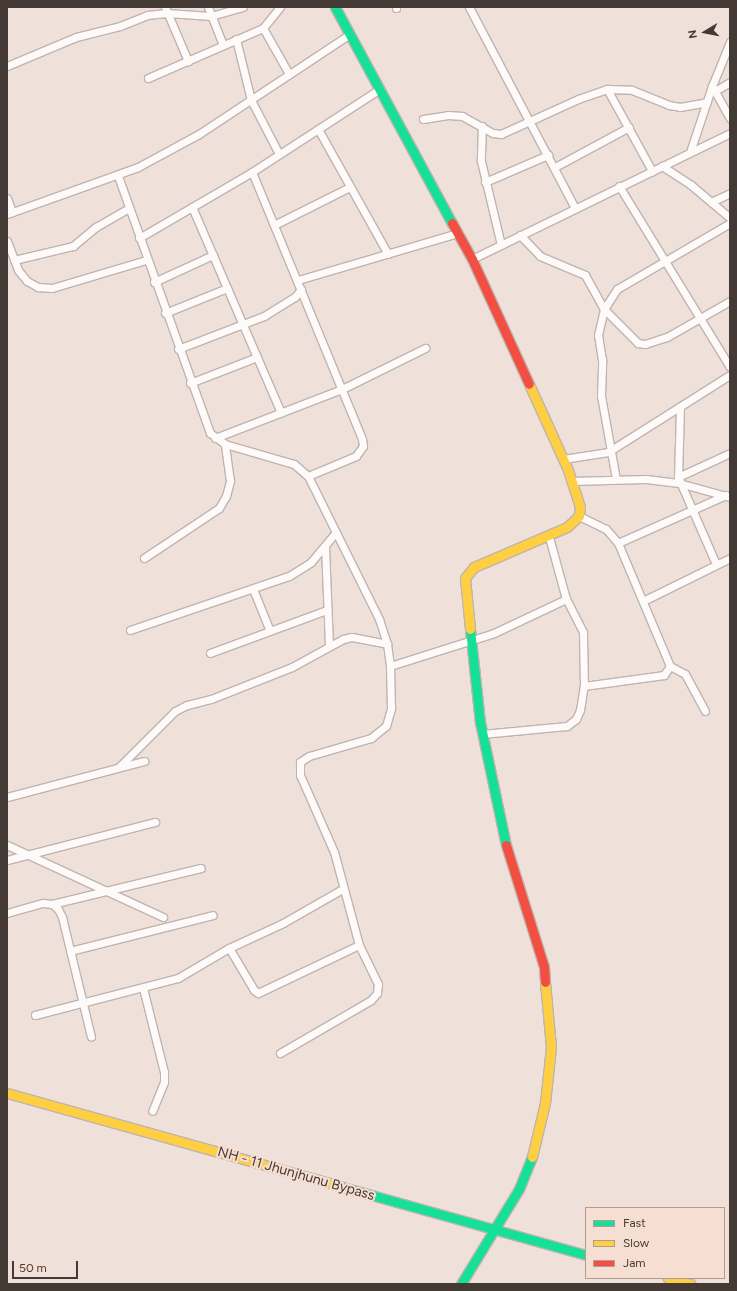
<!DOCTYPE html>
<html>
<head>
<meta charset="utf-8">
<style>
	body { margin:0 }
	#map { position:relative; width:737px; height:1291px; overflow:hidden; background:#efe1da; font-family:Figtree,sans-serif }
	div>[style] { position:absolute }
	.roads { filter:drop-shadow(1px 0 #bfb4af) drop-shadow(-1px 0 #bfb4af) drop-shadow(0 1px #bfb4af) drop-shadow(0 -1px #bfb4af) }
	.street>* { height:7px; margin:-3.5px; padding:0 3.5px; transform-origin:3.5px; border-radius:3.5px; background:#fdfaf9 }
	.fast>* { height:9px; margin:-4.5px; padding:0 4.5px; transform-origin:4.5px; border-radius:4.5px; background:#16e098 }
	.slow>* { height:9px; margin:-4.5px; padding:0 4.5px; transform-origin:4.5px; border-radius:4.5px; background:#ffcf43 }
	.jam>* { height:9px; margin:-4.5px; padding:0 4.5px; transform-origin:4.5px; border-radius:4.5px; background:#f24e42 }
	span { translate:-50% -50%; white-space:nowrap; text-align:center; line-height:1.15; -webkit-text-stroke:4px #f7ded2; paint-order:stroke }
	.street-label { font-size:14px; color:#443a35 }
	.frame { position:absolute; inset:0; border:8px solid #443a35; pointer-events:none }
	.legend { position:absolute; left:585px; top:1207px; width:140px; height:72px; box-sizing:border-box; background:#f7ded2; border:1px solid #af9c93; margin:0; padding:5px 7px; list-style:none; font-size:12px; color:#443a35 }
	.legend li { display:flex; align-items:center; gap:8px; height:20px }
	.legend b { width:20px; border:1px solid #af9c93 }
	.north { position:absolute; left:685px; top:12px; width:40px; height:40px; -webkit-text-stroke:3px #f7ded2; paint-order:stroke; rotate:260deg; font-size:11px; font-weight:700; line-height:16px; text-align:center; color:#443a35 }
	.north::after { content:''; display:block; margin:auto; width:14px; height:18px; background:#443a35; clip-path:polygon(50% 0,100% 100%,50% 72%,0 100%) }
	.scale { position:absolute; left:12px; top:1261px; width:66px; height:18px; box-sizing:border-box; border:2px solid #443a35; border-top:0; padding-left:5px; font-size:12px; line-height:14px; white-space:nowrap; color:#443a35; -webkit-text-stroke:3px #f7ded2; paint-order:stroke }
</style>
</head>
<body>
<div id="map">
	<div class="roads">
		<div class="street">
			<i style="left:165px;top:7px;width:59px;rotate:66.9deg"></i>
			<i style="left:208px;top:7px;width:41px;rotate:68.5deg"></i>
			<i style="left:396px;top:7px;width:1px;rotate:90deg"></i>
			<i style="left:469px;top:7px;width:227px;rotate:62.2deg"></i>
			<i style="left:263px;top:28px;width:53px;rotate:60.5deg"></i>
			<i style="left:236px;top:39px;width:63px;rotate:76.2deg"></i>
			<i style="left:251px;top:100px;width:61px;rotate:62.6deg"></i>
			<i style="left:7px;top:66px;width:75px;rotate:-22.8deg"></i>
			<i style="left:76px;top:37px;width:45px;rotate:-14deg"></i>
			<i style="left:120px;top:26px;width:29px;rotate:-22deg"></i>
			<i style="left:147px;top:15px;width:20px;rotate:-6deg"></i>
			<i style="left:167px;top:13px;width:44px;rotate:3.9deg"></i>
			<i style="left:211px;top:16px;width:33px;rotate:-16deg"></i>
			<i style="left:148px;top:78px;width:125px;rotate:-23.5deg"></i>
			<i style="left:263px;top:28px;width:27px;rotate:-51deg"></i>
			<i style="left:712px;top:86px;width:37px;rotate:61deg"></i>
			<i style="left:607px;top:89px;width:94px;rotate:61.2deg"></i>
			<i style="left:715px;top:91px;width:17px;rotate:-31deg"></i>
			<i style="left:423px;top:119px;width:25px;rotate:-9deg"></i>
			<i style="left:448px;top:115px;width:14px;rotate:4deg"></i>
			<i style="left:462px;top:116px;width:35px;rotate:29deg"></i>
			<i style="left:493px;top:133px;width:8px;rotate:7deg"></i>
			<i style="left:501px;top:134px;width:85px;rotate:-24.4deg"></i>
			<i style="left:578px;top:99px;width:31px;rotate:-19deg"></i>
			<i style="left:607px;top:89px;width:25px;rotate:2deg"></i>
			<i style="left:632px;top:90px;width:40px;rotate:22deg"></i>
			<i style="left:669px;top:105px;width:11px;rotate:10deg"></i>
			<i style="left:680px;top:107px;width:27px;rotate:-10deg"></i>
			<i style="left:482px;top:126px;width:35px;rotate:92deg"></i>
			<i style="left:481px;top:161px;width:86px;rotate:76.6deg"></i>
			<i style="left:318px;top:129px;width:143px;rotate:60.8deg"></i>
			<i style="left:690px;top:152px;width:70px;rotate:-71.6deg"></i>
			<i style="left:712px;top:86px;width:48px;rotate:-67.8deg"></i>
			<i style="left:662px;top:166px;width:35px;rotate:33deg"></i>
			<i style="left:691px;top:185px;width:51px;rotate:40.2deg"></i>
			<i style="left:555px;top:167px;width:84px;rotate:-28.4deg"></i>
			<i style="left:252px;top:172px;width:289px;rotate:67.6deg"></i>
			<i style="left:362px;top:439px;width:7px;rotate:82deg"></i>
			<i style="left:363px;top:446px;width:12px;rotate:125deg"></i>
			<i style="left:356px;top:456px;width:52px;rotate:157.4deg"></i>
			<i style="left:118px;top:176px;width:273px;rotate:70.3deg"></i>
			<i style="left:210px;top:433px;width:19px;rotate:36deg"></i>
			<i style="left:225px;top:444px;width:72px;rotate:16.2deg"></i>
			<i style="left:294px;top:464px;width:18px;rotate:41deg"></i>
			<i style="left:308px;top:476px;width:160px;rotate:63.6deg"></i>
			<i style="left:379px;top:619px;width:26px;rotate:72deg"></i>
			<i style="left:387px;top:644px;width:22px;rotate:82deg"></i>
			<i style="left:485px;top:182px;width:69px;rotate:-23.2deg"></i>
			<i style="left:619px;top:186px;width:212px;rotate:58.5deg"></i>
			<i style="left:7px;top:198px;width:15px;rotate:70deg"></i>
			<i style="left:711px;top:202px;width:21px;rotate:-25deg"></i>
			<i style="left:192px;top:207px;width:224px;rotate:66.6deg"></i>
			<i style="left:7px;top:214px;width:139px;rotate:-19.7deg"></i>
			<i style="left:138px;top:167px;width:69px;rotate:-28.4deg"></i>
			<i style="left:199px;top:134px;width:181px;rotate:-33.5deg"></i>
			<i style="left:274px;top:225px;width:85px;rotate:-26.6deg"></i>
			<i style="left:520px;top:235px;width:29px;rotate:46deg"></i>
			<i style="left:540px;top:256px;width:49px;rotate:22.9deg"></i>
			<i style="left:585px;top:275px;width:39px;rotate:61deg"></i>
			<i style="left:604px;top:309px;width:48px;rotate:45deg"></i>
			<i style="left:638px;top:343px;width:7px;rotate:8deg"></i>
			<i style="left:645px;top:344px;width:23px;rotate:-18deg"></i>
			<i style="left:667px;top:337px;width:73px;rotate:-29.7deg"></i>
			<i style="left:139px;top:238px;width:131px;rotate:-30.3deg"></i>
			<i style="left:252px;top:172px;width:153px;rotate:-33deg"></i>
			<i style="left:7px;top:241px;width:31px;rotate:69deg"></i>
			<i style="left:18px;top:270px;width:14px;rotate:51deg"></i>
			<i style="left:27px;top:281px;width:13px;rotate:29deg"></i>
			<i style="left:38px;top:287px;width:14px;rotate:4deg"></i>
			<i style="left:52px;top:288px;width:98px;rotate:-16.6deg"></i>
			<i style="left:472px;top:259px;width:287px;rotate:-26deg"></i>
			<i style="left:14px;top:260px;width:61px;rotate:-13.3deg"></i>
			<i style="left:73px;top:246px;width:30px;rotate:-40deg"></i>
			<i style="left:96px;top:227px;width:38px;rotate:-30deg"></i>
			<i style="left:298px;top:280px;width:167px;rotate:-16.4deg"></i>
			<i style="left:154px;top:282px;width:65px;rotate:-24.6deg"></i>
			<i style="left:165px;top:313px;width:67px;rotate:-22deg"></i>
			<i style="left:178px;top:349px;width:92px;rotate:-21deg"></i>
			<i style="left:264px;top:316px;width:36px;rotate:-32deg"></i>
			<i style="left:295px;top:297px;width:10px;rotate:-53deg"></i>
			<i style="left:190px;top:383px;width:72px;rotate:-21.2deg"></i>
			<i style="left:680px;top:407px;width:70px;rotate:91.6deg"></i>
			<i style="left:678px;top:477px;width:95px;rotate:66.4deg"></i>
			<i style="left:215px;top:438px;width:136px;rotate:-21.1deg"></i>
			<i style="left:342px;top:389px;width:93px;rotate:-26.3deg"></i>
			<i style="left:563px;top:459px;width:46px;rotate:-8.8deg"></i>
			<i style="left:608px;top:452px;width:144px;rotate:-32.3deg"></i>
			<i style="left:678px;top:477px;width:57px;rotate:-24.8deg"></i>
			<i style="left:616px;top:479px;width:84px;rotate:-100.2deg"></i>
			<i style="left:601px;top:396px;width:36px;rotate:-88deg"></i>
			<i style="left:602px;top:360px;width:25px;rotate:-99deg"></i>
			<i style="left:598px;top:335px;width:27px;rotate:-77deg"></i>
			<i style="left:604px;top:309px;width:24px;rotate:-57deg"></i>
			<i style="left:617px;top:289px;width:131px;rotate:-30.3deg"></i>
			<i style="left:572px;top:481px;width:74px;rotate:-1.5deg"></i>
			<i style="left:646px;top:479px;width:33px;rotate:7deg"></i>
			<i style="left:679px;top:483px;width:53px;rotate:15.4deg"></i>
			<i style="left:579px;top:516px;width:30px;rotate:26deg"></i>
			<i style="left:606px;top:529px;width:18px;rotate:49deg"></i>
			<i style="left:618px;top:543px;width:134px;rotate:67.1deg"></i>
			<i style="left:670px;top:666px;width:11px;rotate:124deg"></i>
			<i style="left:664px;top:675px;width:81px;rotate:172.2deg"></i>
			<i style="left:618px;top:543px;width:118px;rotate:-24deg"></i>
			<i style="left:325px;top:546px;width:100px;rotate:87.7deg"></i>
			<i style="left:144px;top:558px;width:90px;rotate:-33.7deg"></i>
			<i style="left:219px;top:508px;width:14px;rotate:-60deg"></i>
			<i style="left:226px;top:496px;width:16px;rotate:-75deg"></i>
			<i style="left:230px;top:481px;width:37px;rotate:-98deg"></i>
			<i style="left:253px;top:589px;width:45px;rotate:68deg"></i>
			<i style="left:643px;top:601px;width:97px;rotate:-26.3deg"></i>
			<i style="left:130px;top:630px;width:168px;rotate:-18.8deg"></i>
			<i style="left:289px;top:576px;width:26px;rotate:-32deg"></i>
			<i style="left:311px;top:562px;width:39px;rotate:-50deg"></i>
			<i style="left:210px;top:653px;width:125px;rotate:-20.2deg"></i>
			<i style="left:670px;top:666px;width:17px;rotate:28deg"></i>
			<i style="left:685px;top:674px;width:42px;rotate:61.6deg"></i>
			<i style="left:482px;top:734px;width:85px;rotate:-5.4deg"></i>
			<i style="left:567px;top:726px;width:11px;rotate:-38deg"></i>
			<i style="left:576px;top:719px;width:10px;rotate:-66deg"></i>
			<i style="left:580px;top:710px;width:24px;rotate:-81deg"></i>
			<i style="left:584px;top:686px;width:54px;rotate:-91.1deg"></i>
			<i style="left:583px;top:632px;width:37px;rotate:-117deg"></i>
			<i style="left:566px;top:599px;width:64px;rotate:-105.3deg"></i>
			<i style="left:119px;top:767px;width:79px;rotate:-45deg"></i>
			<i style="left:175px;top:711px;width:13px;rotate:-27deg"></i>
			<i style="left:187px;top:705px;width:25px;rotate:-14deg"></i>
			<i style="left:211px;top:699px;width:87px;rotate:-21.6deg"></i>
			<i style="left:292px;top:667px;width:58px;rotate:-28.8deg"></i>
			<i style="left:343px;top:639px;width:9px;rotate:-13deg"></i>
			<i style="left:352px;top:637px;width:36px;rotate:11deg"></i>
			<i style="left:7px;top:797px;width:142px;rotate:-14.7deg"></i>
			<i style="left:7px;top:845px;width:172px;rotate:24.8deg"></i>
			<i style="left:7px;top:860px;width:153px;rotate:-14.4deg"></i>
			<i style="left:52px;top:904px;width:153px;rotate:-13.6deg"></i>
			<i style="left:7px;top:913px;width:37px;rotate:-16deg"></i>
			<i style="left:43px;top:903px;width:9px;rotate:6deg"></i>
			<i style="left:52px;top:904px;width:8px;rotate:40deg"></i>
			<i style="left:58px;top:909px;width:9px;rotate:63deg"></i>
			<i style="left:62px;top:917px;width:123px;rotate:76.4deg"></i>
			<i style="left:229px;top:948px;width:49px;rotate:59.2deg"></i>
			<i style="left:254px;top:990px;width:5px;rotate:37deg"></i>
			<i style="left:258px;top:993px;width:112px;rotate:-25.4deg"></i>
			<i style="left:70px;top:951px;width:147px;rotate:-14.1deg"></i>
			<i style="left:143px;top:988px;width:87px;rotate:76deg"></i>
			<i style="left:164px;top:1072px;width:10px;rotate:90deg"></i>
			<i style="left:164px;top:1082px;width:31px;rotate:112deg"></i>
			<i style="left:35px;top:1015px;width:148px;rotate:-14.5deg"></i>
			<i style="left:178px;top:978px;width:59px;rotate:-30.5deg"></i>
			<i style="left:229px;top:948px;width:60px;rotate:-24.8deg"></i>
			<i style="left:283px;top:923px;width:70px;rotate:-29.8deg"></i>
			<i style="left:280px;top:1053px;width:105px;rotate:-30.2deg"></i>
			<i style="left:371px;top:1000px;width:9px;rotate:-49deg"></i>
			<i style="left:377px;top:993px;width:9px;rotate:-84deg"></i>
			<i style="left:378px;top:984px;width:43px;rotate:-116deg"></i>
			<i style="left:359px;top:945px;width:96px;rotate:-105deg"></i>
			<i style="left:334px;top:852px;width:84px;rotate:-113.8deg"></i>
			<i style="left:300px;top:775px;width:13px;rotate:-90deg"></i>
			<i style="left:300px;top:762px;width:11px;rotate:-34deg"></i>
			<i style="left:309px;top:756px;width:65px;rotate:-16.2deg"></i>
			<i style="left:371px;top:738px;width:19px;rotate:-39deg"></i>
			<i style="left:386px;top:726px;width:19px;rotate:-74deg"></i>
			<i style="left:391px;top:708px;width:42px;rotate:-91.4deg"></i>
			<i style="left:390px;top:666px;width:109px;rotate:-17.6deg"></i>
			<i style="left:494px;top:633px;width:80px;rotate:-25.3deg"></i>
		</div>
		<div class="fast">
			<i style="left:335px;top:7px;width:246px;rotate:61.6deg"></i>
			<i style="left:470px;top:629px;width:94px;rotate:83.9deg"></i>
			<i style="left:480px;top:722px;width:126px;rotate:78.1deg"></i>
			<i style="left:332px;top:1184px;width:264px;rotate:15.6deg"></i>
			<i style="left:461px;top:1284px;width:111px;rotate:-58.6deg"></i>
			<i style="left:519px;top:1189px;width:35px;rotate:-68deg"></i>
		</div>
		<div class="slow">
			<i style="left:470px;top:629px;width:51px;rotate:-95.6deg"></i>
			<i style="left:465px;top:578px;width:14px;rotate:-51deg"></i>
			<i style="left:474px;top:567px;width:101px;rotate:-23.3deg"></i>
			<i style="left:567px;top:527px;width:16px;rotate:-43deg"></i>
			<i style="left:579px;top:516px;width:9px;rotate:-84deg"></i>
			<i style="left:580px;top:507px;width:39px;rotate:-108deg"></i>
			<i style="left:568px;top:470px;width:94px;rotate:-114.4deg"></i>
			<i style="left:7px;top:1093px;width:337px;rotate:15.6deg"></i>
			<i style="left:532px;top:1157px;width:56px;rotate:-76.5deg"></i>
			<i style="left:545px;top:1103px;width:56px;rotate:-83.9deg"></i>
			<i style="left:551px;top:1047px;width:65px;rotate:-95.3deg"></i>
			<i style="left:668px;top:1278px;width:23px;rotate:15deg"></i>
		</div>
		<div class="jam">
			<i style="left:452px;top:223px;width:41px;rotate:60.9deg"></i>
			<i style="left:472px;top:259px;width:137px;rotate:65.5deg"></i>
			<i style="left:506px;top:845px;width:128px;rotate:72.7deg"></i>
			<i style="left:544px;top:967px;width:15px;rotate:86deg"></i>
		</div>
	</div>
	<div class="street-label">
		<span style="left:296px;top:1174px;rotate:16deg">NH - 11 Jhunjhunu Bypass</span>
	</div>
	<div class="frame"></div>
	<ul class="legend">
	<li><b style="height:5px;background:#16e098"></b>Fast</li>
	<li><b style="height:5px;background:#ffcf43"></b>Slow</li>
	<li><b style="height:5px;background:#f24e42"></b>Jam</li>
	</ul>
	<div class="north">N</div>
	<div class="scale">50 m</div>
</div>
</body>
</html>
